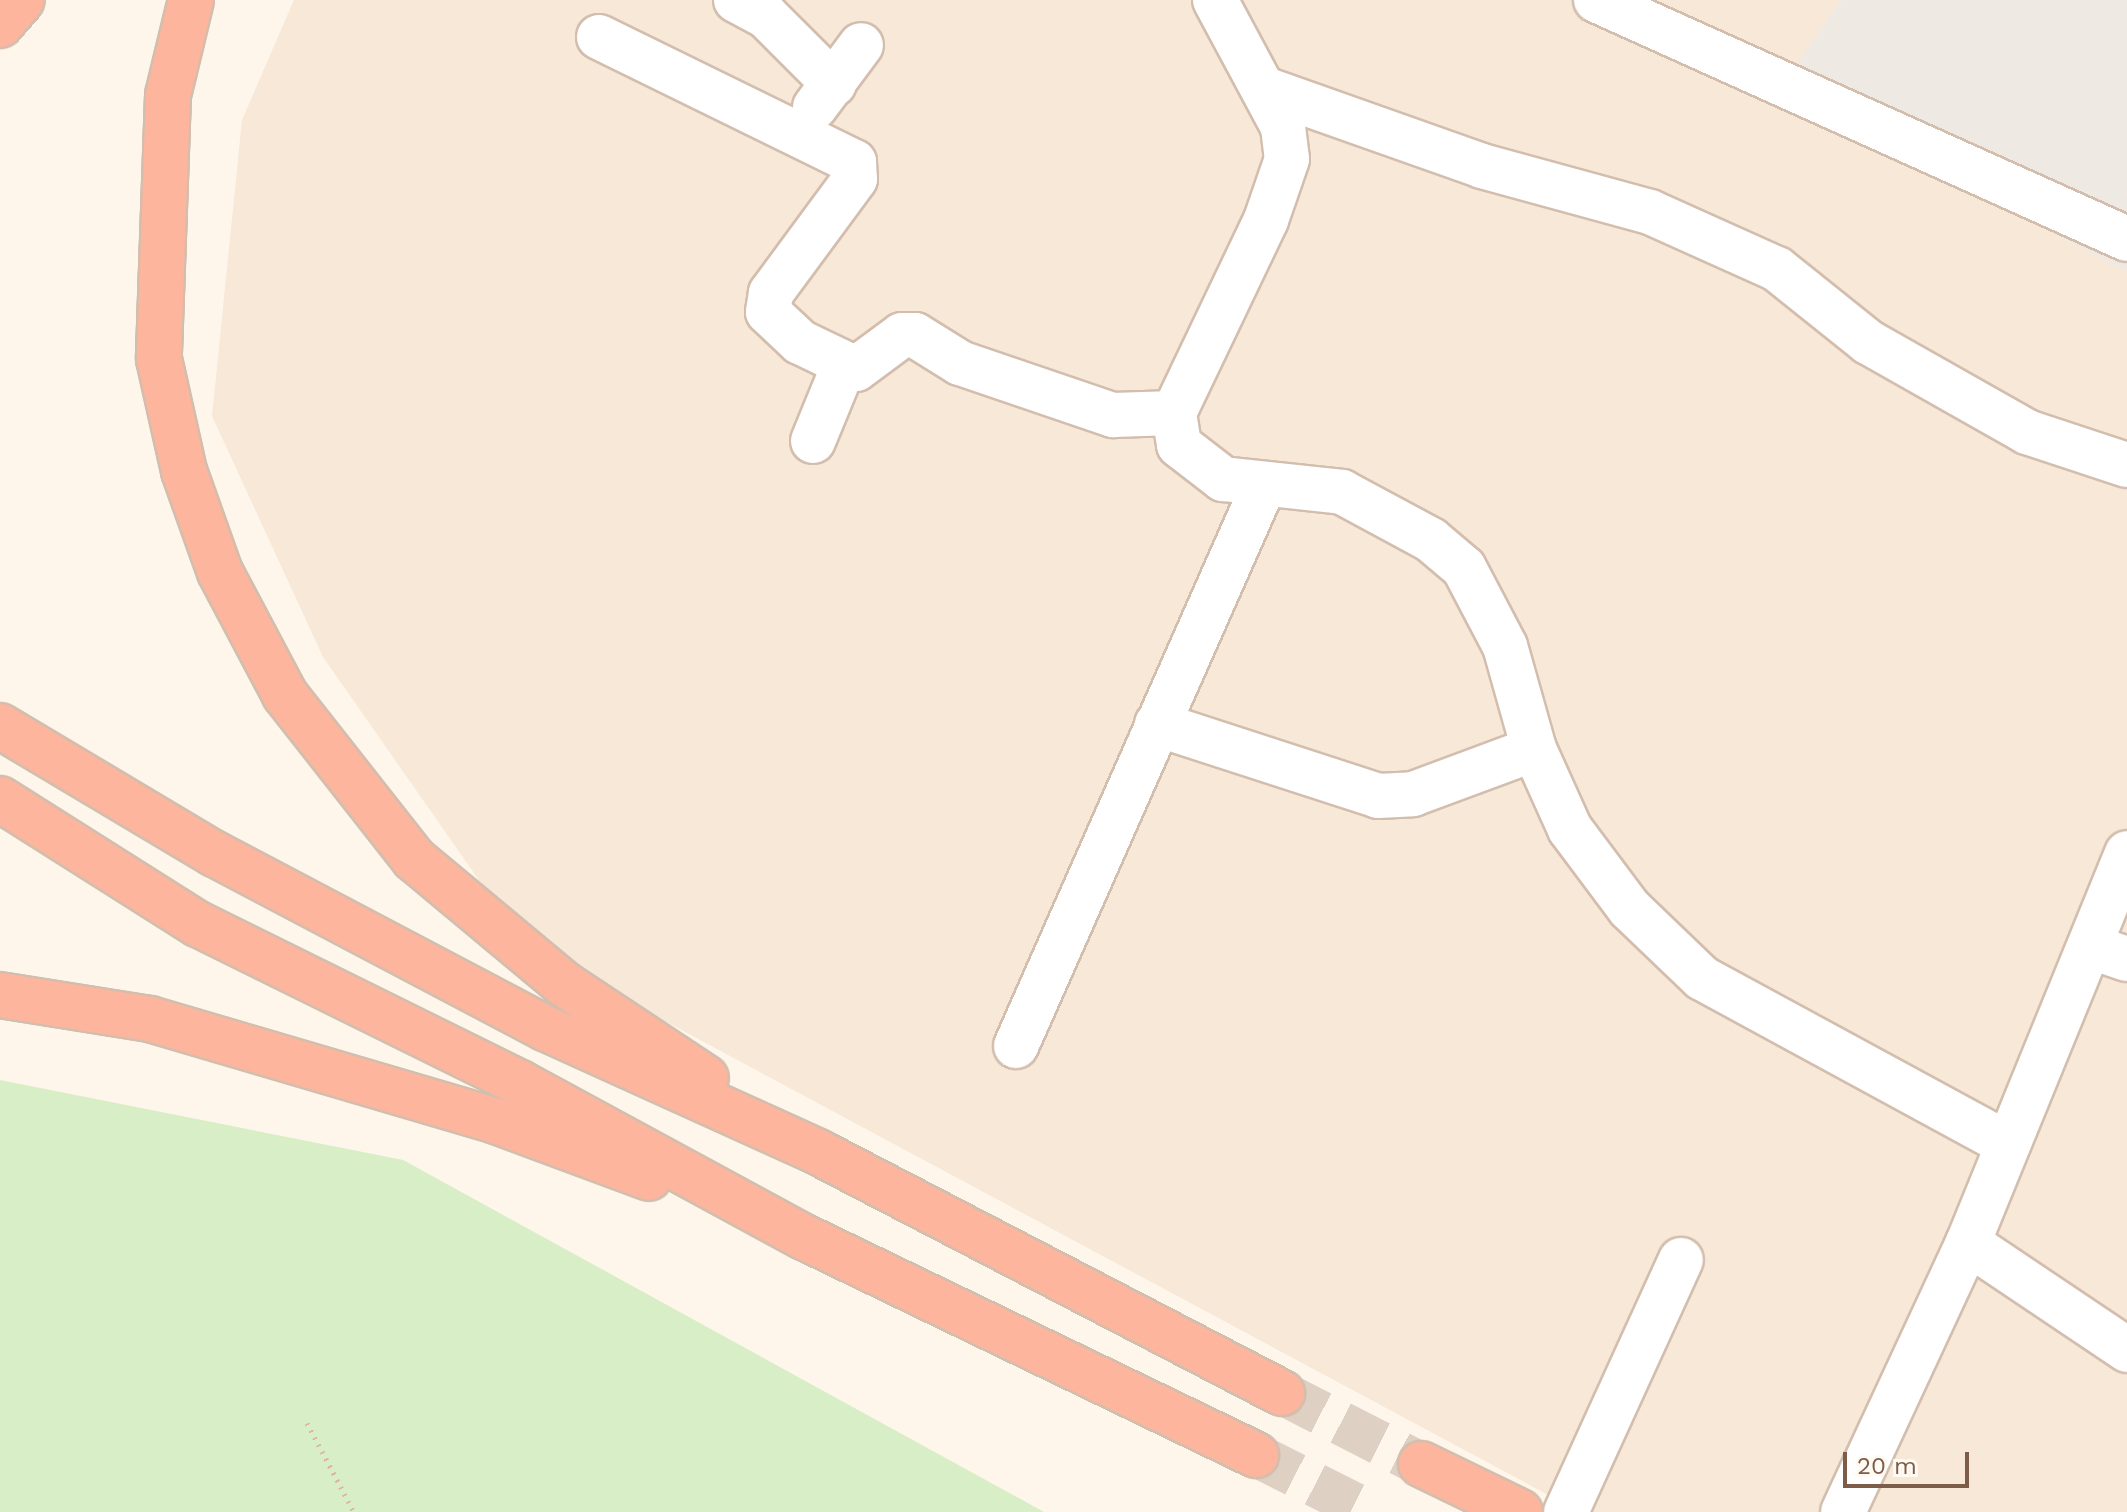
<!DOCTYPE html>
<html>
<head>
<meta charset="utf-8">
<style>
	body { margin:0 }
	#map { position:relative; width:2127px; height:1512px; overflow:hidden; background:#fef6ea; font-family:"Work Sans",sans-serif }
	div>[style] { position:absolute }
	.residential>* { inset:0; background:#f7e8d8 }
	.industrial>* { inset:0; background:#efe9e3 }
	.green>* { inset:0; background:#d7eec6 }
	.highway-tunnel>* { height:44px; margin-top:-22px; transform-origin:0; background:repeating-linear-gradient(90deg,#ded0c2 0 44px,transparent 0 66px) }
	.path>* { height:5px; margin-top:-2.5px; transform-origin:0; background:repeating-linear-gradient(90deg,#dcb8a1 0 2px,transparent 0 8px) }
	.roads { filter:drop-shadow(2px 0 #d3beae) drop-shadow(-2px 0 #d3beae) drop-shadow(0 2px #d3beae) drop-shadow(0 -2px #d3beae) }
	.minor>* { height:44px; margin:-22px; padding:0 22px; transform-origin:22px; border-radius:22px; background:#fff }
	.highway>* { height:44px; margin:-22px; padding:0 22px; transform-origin:22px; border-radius:22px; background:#fdb59d }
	span { translate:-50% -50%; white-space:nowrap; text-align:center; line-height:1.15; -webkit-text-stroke:7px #fffaf2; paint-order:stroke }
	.scale { position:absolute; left:1843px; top:1452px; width:126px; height:36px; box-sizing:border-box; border:4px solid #7d5c4a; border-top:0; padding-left:10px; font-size:24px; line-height:28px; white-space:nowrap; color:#7d5c4a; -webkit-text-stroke:6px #fffaf2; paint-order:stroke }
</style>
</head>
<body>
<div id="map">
	<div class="residential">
		<i style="clip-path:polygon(294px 0,1841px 0,1780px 90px,2127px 272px,2127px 1512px,1580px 1512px,525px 946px,323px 657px,212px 416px,242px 120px)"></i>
	</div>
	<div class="industrial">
		<i style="clip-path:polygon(1841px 0,2127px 0,2127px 272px,1779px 90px)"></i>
	</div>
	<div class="green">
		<i style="clip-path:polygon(0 1080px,403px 1160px,1044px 1512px,0 1512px)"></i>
	</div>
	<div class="highway-tunnel">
		<i style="left:1282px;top:1393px;width:156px;rotate:27.1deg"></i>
		<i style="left:1256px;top:1455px;width:127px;rotate:26.8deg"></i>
	</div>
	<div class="path">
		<i style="left:307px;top:1423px;width:101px;rotate:62.2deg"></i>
	</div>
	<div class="roads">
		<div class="minor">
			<i style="left:736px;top:0;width:34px;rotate:28deg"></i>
			<i style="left:766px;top:16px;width:96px;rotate:45deg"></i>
			<i style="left:1215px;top:0;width:144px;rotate:61.8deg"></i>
			<i style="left:1283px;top:127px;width:32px;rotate:83deg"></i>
			<i style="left:1287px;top:159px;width:65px;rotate:109deg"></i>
			<i style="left:1266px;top:220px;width:214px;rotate:115.5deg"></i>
			<i style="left:1174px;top:413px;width:32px;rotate:81deg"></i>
			<i style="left:1179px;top:445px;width:56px;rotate:37.7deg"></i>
			<i style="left:1223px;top:479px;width:120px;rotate:6.2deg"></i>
			<i style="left:1342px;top:492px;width:101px;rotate:28.3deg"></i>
			<i style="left:1431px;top:540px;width:43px;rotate:40.3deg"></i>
			<i style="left:1464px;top:568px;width:88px;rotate:62.3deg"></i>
			<i style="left:1505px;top:646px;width:107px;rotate:74.3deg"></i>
			<i style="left:1534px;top:749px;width:88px;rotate:65.8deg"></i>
			<i style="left:1570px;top:829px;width:99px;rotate:53.2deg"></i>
			<i style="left:1629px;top:908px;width:101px;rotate:43.8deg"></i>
			<i style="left:1702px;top:978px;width:348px;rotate:28.5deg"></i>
			<i style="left:1596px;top:0;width:582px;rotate:24.23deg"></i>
			<i style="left:599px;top:37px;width:284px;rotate:26.1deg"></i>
			<i style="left:854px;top:162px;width:17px;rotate:87deg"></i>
			<i style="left:855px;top:179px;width:142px;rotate:126.4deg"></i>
			<i style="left:771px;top:293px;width:19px;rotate:99deg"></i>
			<i style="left:768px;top:312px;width:44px;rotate:43.2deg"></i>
			<i style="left:800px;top:342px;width:62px;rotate:25.7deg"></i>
			<i style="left:856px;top:369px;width:57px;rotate:-36.5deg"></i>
			<i style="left:902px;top:335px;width:13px"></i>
			<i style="left:915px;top:335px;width:53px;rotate:31.9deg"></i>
			<i style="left:960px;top:363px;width:162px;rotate:18.8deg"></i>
			<i style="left:1113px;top:415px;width:61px;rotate:-1.9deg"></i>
			<i style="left:1265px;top:89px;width:230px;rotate:19.5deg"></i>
			<i style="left:1482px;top:166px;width:174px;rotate:15.3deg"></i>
			<i style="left:1650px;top:212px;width:139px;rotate:24.2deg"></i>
			<i style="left:1777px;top:269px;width:117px;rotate:38.7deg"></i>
			<i style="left:1868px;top:342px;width:183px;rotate:29.5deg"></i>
			<i style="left:2027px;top:432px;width:105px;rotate:18.3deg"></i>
			<i style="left:815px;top:107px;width:77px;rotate:-53.4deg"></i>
			<i style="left:813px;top:441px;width:79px;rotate:-67.7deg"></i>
			<i style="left:1157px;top:724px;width:232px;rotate:18deg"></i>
			<i style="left:1378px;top:796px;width:35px;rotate:-3deg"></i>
			<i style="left:1413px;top:794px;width:129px;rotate:-20.4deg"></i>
			<i style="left:2092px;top:947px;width:37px;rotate:19deg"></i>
			<i style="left:1016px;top:1046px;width:611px;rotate:-66.16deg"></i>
			<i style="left:1968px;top:1243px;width:192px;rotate:33.9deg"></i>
			<i style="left:1566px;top:1512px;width:277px;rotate:-65.5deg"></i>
			<i style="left:1843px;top:1512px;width:297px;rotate:-65.1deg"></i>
			<i style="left:1968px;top:1243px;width:421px;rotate:-67.8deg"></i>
		</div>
		<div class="highway">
			<i style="left:191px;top:0;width:98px;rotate:103.6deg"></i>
			<i style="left:168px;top:95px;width:264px;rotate:92deg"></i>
			<i style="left:159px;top:359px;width:115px;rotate:77.4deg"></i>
			<i style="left:184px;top:471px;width:107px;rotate:70.4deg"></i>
			<i style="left:220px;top:572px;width:139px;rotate:62.1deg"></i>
			<i style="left:285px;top:695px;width:209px;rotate:51.8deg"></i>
			<i style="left:414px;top:859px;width:195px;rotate:39.8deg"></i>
			<i style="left:564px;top:984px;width:170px;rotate:33.5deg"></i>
			<i style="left:0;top:25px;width:33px;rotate:-49deg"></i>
			<i style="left:0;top:726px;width:250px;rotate:30.8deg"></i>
			<i style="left:215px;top:854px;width:373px;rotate:27.8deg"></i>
			<i style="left:545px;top:1028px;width:300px;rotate:24.4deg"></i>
			<i style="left:818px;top:1152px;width:523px;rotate:27.45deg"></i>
			<i style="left:0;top:799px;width:234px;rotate:32.3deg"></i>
			<i style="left:198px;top:924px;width:359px;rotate:26.3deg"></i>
			<i style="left:520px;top:1083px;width:323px;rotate:28.5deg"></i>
			<i style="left:804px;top:1237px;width:502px;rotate:25.75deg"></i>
			<i style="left:0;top:995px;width:152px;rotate:9.1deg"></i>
			<i style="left:150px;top:1019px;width:361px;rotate:16.4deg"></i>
			<i style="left:496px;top:1121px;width:163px;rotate:20.4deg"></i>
			<i style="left:1421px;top:1464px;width:110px;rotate:25.9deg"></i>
		</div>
	</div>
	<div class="scale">20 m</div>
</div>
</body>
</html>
